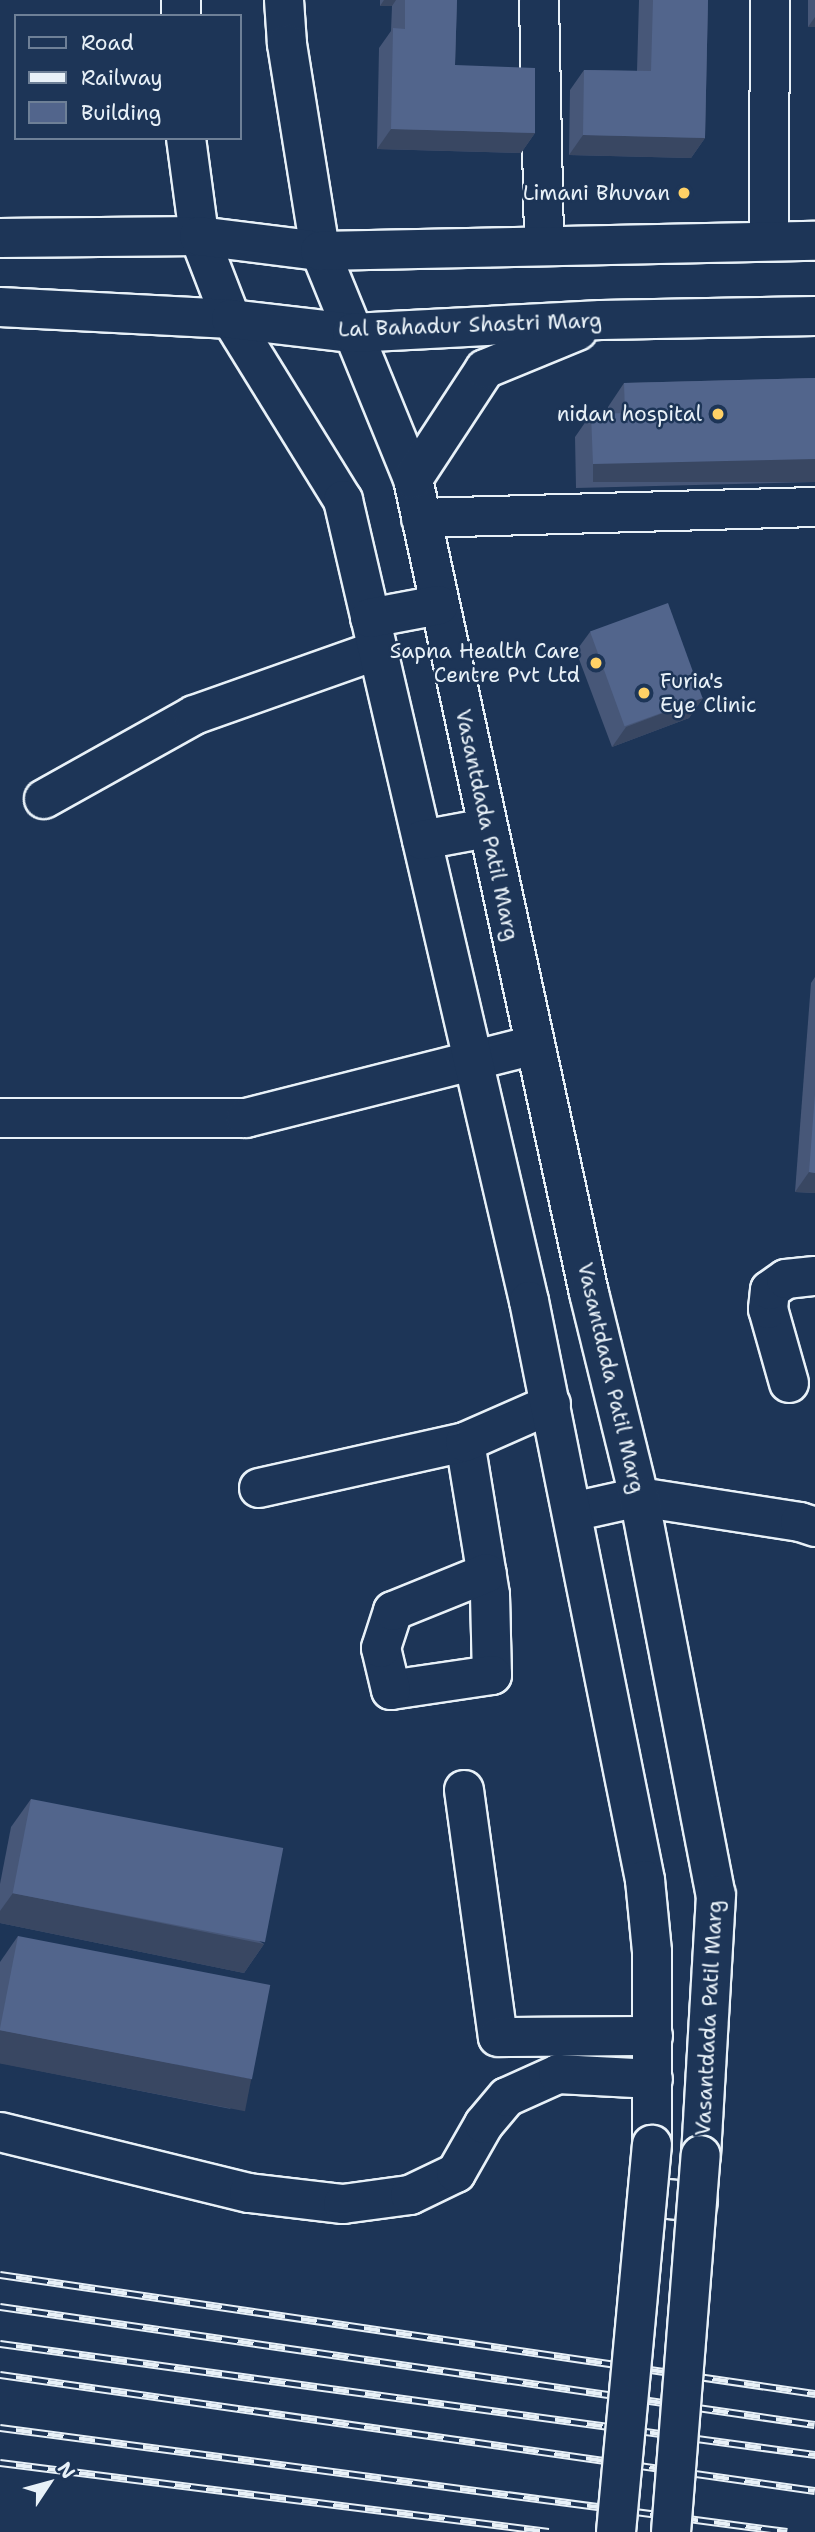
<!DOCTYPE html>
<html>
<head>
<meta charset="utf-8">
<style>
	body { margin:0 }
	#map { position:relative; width:815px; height:2532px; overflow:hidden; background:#1d3557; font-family:"Shantell Sans",sans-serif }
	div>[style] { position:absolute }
	.roads { filter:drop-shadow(2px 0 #e8f1f8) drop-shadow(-2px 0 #e8f1f8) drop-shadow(0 2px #e8f1f8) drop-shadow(0 -2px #e8f1f8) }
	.minor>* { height:38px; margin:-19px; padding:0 19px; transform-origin:19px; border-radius:19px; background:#1d3557 }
	.major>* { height:38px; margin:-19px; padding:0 19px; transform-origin:19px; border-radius:19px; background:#1d3557 }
	.rail>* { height:8px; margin-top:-4px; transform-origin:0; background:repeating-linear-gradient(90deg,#1d3557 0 16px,#e8f1f8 0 32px); box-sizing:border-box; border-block:2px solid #e8f1f8 }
	.bridges { filter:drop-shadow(2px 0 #e8f1f8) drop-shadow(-2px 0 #e8f1f8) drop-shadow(0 2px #e8f1f8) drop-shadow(0 -2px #e8f1f8) }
	.major-bridge>* { height:38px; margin:-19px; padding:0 19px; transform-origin:19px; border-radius:19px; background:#1d3557 }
	.wall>* { inset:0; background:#475778; transform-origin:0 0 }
	.shaded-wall>* { inset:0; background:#394762; transform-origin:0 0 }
	.building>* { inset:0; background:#52658c; transform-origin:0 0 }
	.dots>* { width:19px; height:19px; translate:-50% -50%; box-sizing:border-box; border:4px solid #1d3557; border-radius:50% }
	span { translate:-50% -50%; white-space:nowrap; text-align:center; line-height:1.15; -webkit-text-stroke:5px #1d3557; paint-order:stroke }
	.poi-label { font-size:21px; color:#e8f1f8 }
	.right { translate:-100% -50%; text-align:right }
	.left { translate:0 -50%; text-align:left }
	.street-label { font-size:21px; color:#e8f1f8 }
	.legend { position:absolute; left:14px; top:14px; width:228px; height:126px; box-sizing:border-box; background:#1d3557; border:2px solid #6e8097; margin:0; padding:9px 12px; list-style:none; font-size:21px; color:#e8f1f8 }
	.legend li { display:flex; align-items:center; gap:14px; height:35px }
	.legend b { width:35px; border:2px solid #6e8097 }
	.north { position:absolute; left:14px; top:2448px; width:70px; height:70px; -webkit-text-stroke:5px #1d3557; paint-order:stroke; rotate:54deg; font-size:19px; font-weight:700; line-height:28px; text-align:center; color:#e8f1f8 }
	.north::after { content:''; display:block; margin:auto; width:24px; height:32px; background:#e8f1f8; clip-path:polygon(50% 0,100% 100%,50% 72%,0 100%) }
</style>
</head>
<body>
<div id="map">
	<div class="roads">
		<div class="minor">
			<i style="left:539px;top:0;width:246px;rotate:88.8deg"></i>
			<i style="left:769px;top:241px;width:241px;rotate:-89.8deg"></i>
			<i style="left:421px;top:518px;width:394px;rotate:-1.6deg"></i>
			<i style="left:44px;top:799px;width:172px;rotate:-29.2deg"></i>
			<i style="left:194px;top:715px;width:195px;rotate:-19.5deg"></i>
			<i style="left:0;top:1118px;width:246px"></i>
			<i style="left:246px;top:1118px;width:298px;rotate:-14.2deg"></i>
			<i style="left:789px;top:1383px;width:77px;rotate:-105.8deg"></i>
			<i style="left:768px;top:1309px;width:19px;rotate:-84deg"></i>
			<i style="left:770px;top:1290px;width:19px;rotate:-35deg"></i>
			<i style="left:786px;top:1279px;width:29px;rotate:-6deg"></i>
			<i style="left:465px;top:1442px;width:155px;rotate:80.7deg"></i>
			<i style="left:490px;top:1595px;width:80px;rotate:88.6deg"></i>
			<i style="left:492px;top:1675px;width:102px;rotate:171.6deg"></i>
			<i style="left:391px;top:1690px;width:43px;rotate:-103.4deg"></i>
			<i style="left:381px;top:1648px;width:39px;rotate:-72deg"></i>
			<i style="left:393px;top:1611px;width:101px;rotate:-22deg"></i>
			<i style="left:259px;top:1488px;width:211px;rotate:-12.6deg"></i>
			<i style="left:465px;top:1442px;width:94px;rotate:-23.8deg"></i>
			<i style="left:572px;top:1512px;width:69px;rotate:-12.6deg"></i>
			<i style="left:639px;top:1497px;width:163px;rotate:8.8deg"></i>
			<i style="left:800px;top:1522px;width:16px;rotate:18deg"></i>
			<i style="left:464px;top:1790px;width:249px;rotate:82.2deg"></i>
			<i style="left:498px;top:2037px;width:155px;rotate:-0.4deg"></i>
			<i style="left:0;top:2132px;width:256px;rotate:13.8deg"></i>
			<i style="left:249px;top:2193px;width:95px;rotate:6.7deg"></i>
			<i style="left:343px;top:2204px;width:68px;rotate:-7.7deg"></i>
			<i style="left:410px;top:2195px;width:51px;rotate:-25.6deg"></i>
			<i style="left:456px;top:2173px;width:56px;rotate:-60.3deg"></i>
			<i style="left:484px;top:2124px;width:35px;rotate:-50deg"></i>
			<i style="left:507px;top:2097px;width:56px;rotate:-24.3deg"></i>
			<i style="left:558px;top:2074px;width:95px;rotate:3deg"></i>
		</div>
		<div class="major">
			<i style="left:181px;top:0;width:16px;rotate:90deg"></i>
			<i style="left:284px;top:0;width:44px;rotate:86.1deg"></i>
			<i style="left:287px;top:44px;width:210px;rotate:80.9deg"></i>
			<i style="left:320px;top:251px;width:246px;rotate:67.8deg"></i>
			<i style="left:413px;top:479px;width:833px;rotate:77.8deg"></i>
			<i style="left:589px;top:1293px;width:210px;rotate:76.2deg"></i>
			<i style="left:639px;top:1497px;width:405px;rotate:79.1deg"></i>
			<i style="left:716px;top:1895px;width:260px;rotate:93.3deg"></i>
			<i style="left:186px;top:138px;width:99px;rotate:82.4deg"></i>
			<i style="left:199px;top:236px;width:89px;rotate:68.9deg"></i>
			<i style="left:231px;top:319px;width:213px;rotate:58.3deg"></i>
			<i style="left:343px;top:500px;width:822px;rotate:76.93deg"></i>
			<i style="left:529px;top:1301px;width:591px;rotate:78.67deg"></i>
			<i style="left:645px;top:1880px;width:72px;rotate:84.4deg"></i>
			<i style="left:652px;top:1952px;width:193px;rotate:90deg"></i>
			<i style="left:0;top:238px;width:199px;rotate:-0.6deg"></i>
			<i style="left:199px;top:236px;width:122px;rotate:7.1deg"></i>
			<i style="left:320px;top:251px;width:495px;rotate:-1.2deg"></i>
			<i style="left:0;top:307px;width:231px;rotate:3deg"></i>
			<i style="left:231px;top:319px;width:122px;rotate:6.6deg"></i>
			<i style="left:352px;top:333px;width:249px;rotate:-3deg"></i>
			<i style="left:601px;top:320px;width:214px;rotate:-1.1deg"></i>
			<i style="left:413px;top:479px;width:131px;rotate:-56.8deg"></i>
			<i style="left:485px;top:369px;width:100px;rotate:-22.4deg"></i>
			<i style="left:370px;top:618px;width:70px;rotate:-10.7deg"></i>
			<i style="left:422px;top:840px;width:66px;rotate:-10.5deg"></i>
			<i style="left:648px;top:2197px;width:50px;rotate:5.7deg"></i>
		</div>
	</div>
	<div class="rail">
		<i style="left:0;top:2275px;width:824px;rotate:8.31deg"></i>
		<i style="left:0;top:2307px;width:823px;rotate:8.24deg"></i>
		<i style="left:0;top:2344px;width:823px;rotate:7.76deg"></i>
		<i style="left:0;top:2375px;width:823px;rotate:8.1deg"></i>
		<i style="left:0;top:2428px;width:794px;rotate:7.53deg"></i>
		<i style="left:0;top:2463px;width:553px;rotate:7.16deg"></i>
	</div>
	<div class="bridges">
		<div class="major-bridge">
			<i style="left:616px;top:2532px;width:389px;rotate:-84.7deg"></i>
			<i style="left:671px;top:2532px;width:378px;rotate:-85.5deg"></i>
		</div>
	</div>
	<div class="wall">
		<i style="clip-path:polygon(380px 0,457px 0,455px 65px,535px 133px,521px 153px,377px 149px,379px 48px,391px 31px,392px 6px,380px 6px)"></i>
		<i style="clip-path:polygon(639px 0,708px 0,705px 138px,691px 158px,569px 155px,570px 90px,584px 70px,637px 71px)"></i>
		<i style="left:808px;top:0;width:7px;height:27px"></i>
		<i style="clip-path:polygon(815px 378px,815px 482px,576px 488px,575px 437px,591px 414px,608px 413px,608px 407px,624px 383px)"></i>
		<i style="clip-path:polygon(590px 632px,703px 698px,689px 718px,612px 747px,576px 651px)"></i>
		<i style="clip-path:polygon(815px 977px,815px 1193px,795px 1192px,811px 983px)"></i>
		<i style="clip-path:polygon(31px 1799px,264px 1944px,244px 1973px,0 1923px,0 1884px,11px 1827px)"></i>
		<i style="clip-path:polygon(18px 1936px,231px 2109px,0 2063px,0 1962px)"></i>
	</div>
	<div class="shaded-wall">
		<i style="clip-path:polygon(384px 0,396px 0,392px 6px,380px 6px)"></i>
		<i style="clip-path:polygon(815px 17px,815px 27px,808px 27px)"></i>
		<i style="clip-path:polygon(391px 129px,535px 133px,521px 153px,377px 149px)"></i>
		<i style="clip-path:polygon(583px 135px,705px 138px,691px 158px,569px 155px)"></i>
		<i style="left:815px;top:459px;width:23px;height:222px;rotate:90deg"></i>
		<i style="clip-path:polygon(703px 698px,689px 718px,612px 747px,626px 727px)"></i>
		<i style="clip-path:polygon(809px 1172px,815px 1173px,815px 1193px,795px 1192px)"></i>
		<i style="clip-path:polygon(13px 1893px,264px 1944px,244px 1973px,0 1923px,0 1911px)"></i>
		<i style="left:0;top:2030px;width:256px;height:33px;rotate:11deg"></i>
	</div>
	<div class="building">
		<i style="clip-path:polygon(405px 0,457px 0,455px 65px,535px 68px,535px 133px,391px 129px,393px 28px,405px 29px)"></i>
		<i style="clip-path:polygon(653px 0,708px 0,705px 138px,583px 135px,584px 70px,651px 71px)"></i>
		<i style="clip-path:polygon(815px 378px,815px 459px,593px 464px,591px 414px,625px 413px,624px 383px)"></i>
		<i style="left:668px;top:603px;width:101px;height:83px;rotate:70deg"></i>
		<i style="clip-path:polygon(815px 1094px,815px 1173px,809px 1172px)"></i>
		<i style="left:31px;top:1799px;width:257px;height:96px;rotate:11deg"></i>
		<i style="left:18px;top:1936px;width:257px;height:96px;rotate:11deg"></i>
	</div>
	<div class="dots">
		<i style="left:684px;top:193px;background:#ffd166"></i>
		<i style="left:718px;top:414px;background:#ffd166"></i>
		<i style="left:596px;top:663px;background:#ffd166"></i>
		<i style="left:644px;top:693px;background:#ffd166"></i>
	</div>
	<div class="poi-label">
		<span class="right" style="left:670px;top:193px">Limani Bhuvan</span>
		<span class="right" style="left:702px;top:414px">nidan hospital</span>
		<span class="right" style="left:580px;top:663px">Sapna Health Care<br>Centre Pvt Ltd</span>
		<span class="left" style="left:660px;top:693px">Furia's<br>Eye Clinic</span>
	</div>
	<div class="street-label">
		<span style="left:470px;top:325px;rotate:-2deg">Lal Bahadur Shastri Marg</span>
		<span style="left:487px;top:825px;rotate:78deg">Vasantdada Patil Marg</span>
		<span style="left:611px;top:1378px;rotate:77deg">Vasantdada Patil Marg</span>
		<span style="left:709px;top:2018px;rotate:-87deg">Vasantdada Patil Marg</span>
	</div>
	<ul class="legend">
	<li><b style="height:9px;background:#1d3557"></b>Road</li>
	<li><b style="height:9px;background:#e8f1f8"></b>Railway</li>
	<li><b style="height:19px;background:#52658c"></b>Building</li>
	</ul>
	<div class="north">N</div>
</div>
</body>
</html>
